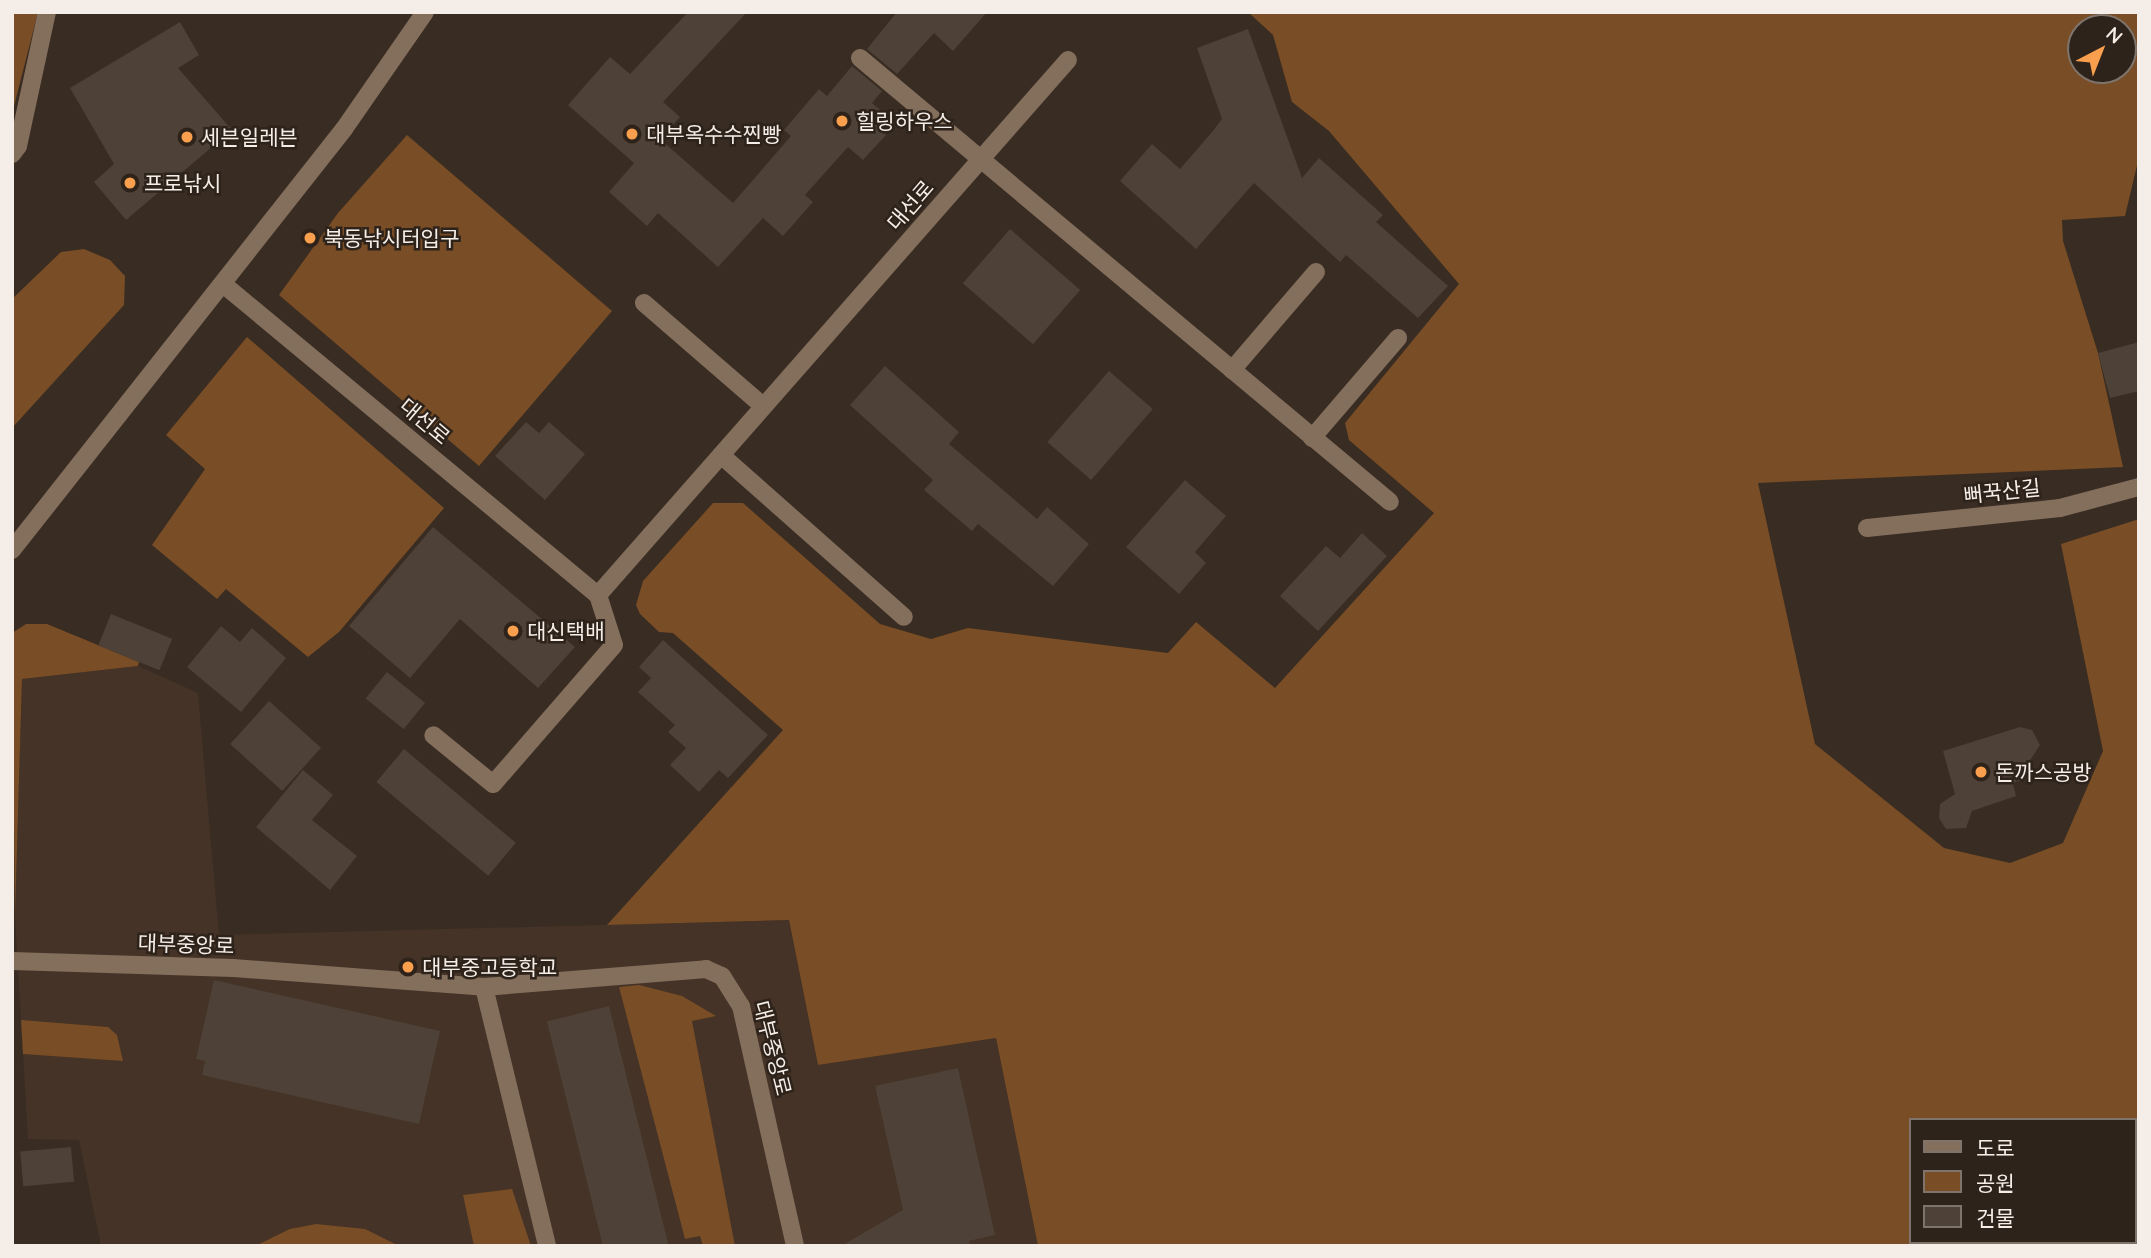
<!DOCTYPE html>
<html>
<head>
<meta charset="utf-8">
<style>
	body { margin:0 }
	#map { position:relative; width:2151px; height:1258px; overflow:hidden; background:#382c23; font-family:Quicksand,"Noto Sans KR",sans-serif }
	div>[style] { position:absolute }
	.built>* { inset:0; background:#443326 }
	.green>* { inset:0; background:#794d25 }
	.building>* { inset:0; background:#4e4137; transform-origin:0 0 }
	.minor>* { height:18px; margin:-9px; padding:0 9px; transform-origin:9px; border-radius:9px; background:#846e5c }
	.dots>* { width:19px; height:19px; translate:-50% -50%; box-sizing:border-box; border:4px solid #2e231a; border-radius:50% }
	span { translate:-50% -50%; white-space:nowrap; text-align:center; line-height:1.15; -webkit-text-stroke:5px #2e231a; paint-order:stroke }
	.poi-label { font-size:21px; color:#f5ede7 }
	.left { translate:0 -50%; text-align:left }
	.street-label { font-size:21px; color:#f5ede7 }
	.frame { position:absolute; inset:0; border:14px solid #f5ede7; pointer-events:none }
	.legend { position:absolute; left:1909px; top:1118px; width:228px; height:126px; box-sizing:border-box; background:#2e231a; border:2px solid #7e746c; margin:0; padding:9px 12px; list-style:none; font-size:21px; color:#f5ede7 }
	.legend li { display:flex; align-items:center; gap:14px; height:35px }
	.legend b { width:35px; border:2px solid #7e746c }
	.north { position:absolute; left:2067px; top:14px; width:70px; height:70px; box-sizing:border-box; background:#2e231a; border:2px solid #7e746c; border-radius:50%; rotate:42deg; font-size:19px; font-weight:700; line-height:28px; text-align:center; color:#f5ede7 }
	.north::after { content:''; display:block; margin:auto; width:24px; height:32px; background:#f99f4d; clip-path:polygon(50% 0,100% 100%,50% 72%,0 100%) }
</style>
</head>
<body>
<div id="map">
	<div class="built">
		<i style="clip-path:polygon(138px 666px,198px 693px,219px 935px,789px 920px,818px 1065px,996px 1038px,1038px 1246px,101px 1246px,79px 1140px,28px 1139px,15px 918px,22px 679px)"></i>
	</div>
	<div class="green">
		<i style="clip-path:polygon(12px 12px,38px 12px,12px 114px)"></i>
		<i style="clip-path:polygon(evenodd,1248px 12px,2139px 12px,2139px 157px,2125px 216px,2062px 220px,2063px 241px,2098px 353px,2123px 467px,1758px 483px,1815px 744px,1944px 848px,2010px 863px,2063px 843px,2103px 751px,2061px 544px,2139px 519px,2139px 1246px,1038px 1246px,996px 1038px,818px 1065px,789px 920px,607px 925px,783px 730px,673px 633px,659px 632px,640px 614px,636px 605px,643px 581px,713px 503px,743px 503px,880px 624px,931px 639px,968px 628px,1168px 653px,1196px 622px,1275px 688px,1434px 513px,1349px 440px,1345px 423px,1459px 284px,1329px 131px,1292px 102px,1273px 35px,1248px 12px,2081px 28px,2123px 28px,2123px 70px,2081px 70px,2081px 28px,1248px 12px,1911px 1120px,2135px 1120px,2135px 1242px,1911px 1242px,1911px 1120px)"></i>
		<i style="clip-path:polygon(407px 135px,612px 311px,479px 466px,279px 295px,338px 213px)"></i>
		<i style="clip-path:polygon(84px 249px,110px 260px,125px 276px,124px 305px,12px 428px,12px 299px,61px 252px)"></i>
		<i style="clip-path:polygon(247px 337px,444px 508px,339px 632px,308px 657px,226px 589px,217px 599px,152px 545px,205px 469px,166px 435px)"></i>
		<i style="clip-path:polygon(26px 624px,47px 624px,139px 662px,138px 666px,22px 679px,15px 918px,12px 633px)"></i>
		<i style="clip-path:polygon(639px 985px,682px 996px,716px 1016px,692px 1021px,735px 1246px,703px 1246px,700px 1236px,685px 1239px,619px 987px)"></i>
		<i style="clip-path:polygon(21px 1020px,108px 1027px,117px 1035px,123px 1061px,23px 1054px)"></i>
		<i style="clip-path:polygon(512px 1189px,531px 1246px,474px 1246px,463px 1195px)"></i>
		<i style="clip-path:polygon(316px 1224px,365px 1229px,399px 1246px,255px 1246px,290px 1229px)"></i>
	</div>
	<div class="building">
		<i style="clip-path:polygon(688px 12px,747px 12px,663px 102px,680px 117px,660px 139px,733px 203px,791px 136px,784px 130px,819px 89px,827px 96px,852px 66px,882px 91px,872px 103px,887px 116px,877px 127px,886px 135px,863px 160px,848px 147px,805px 195px,813px 202px,783px 236px,763px 218px,718px 267px,658px 213px,647px 226px,609px 192px,634px 163px,568px 105px,610px 57px,630px 74px)"></i>
		<i style="clip-path:polygon(897px 12px,987px 12px,953px 51px,934px 33px,897px 74px,867px 49px)"></i>
		<i style="clip-path:polygon(180px 22px,199px 55px,178px 68px,232px 130px,126px 220px,94px 182px,114px 164px,70px 88px)"></i>
		<i style="clip-path:polygon(1248px 29px,1302px 178px,1319px 158px,1383px 215px,1376px 222px,1448px 286px,1418px 318px,1346px 255px,1340px 262px,1254px 183px,1196px 249px,1120px 181px,1152px 144px,1180px 169px,1212px 132px,1222px 119px,1197px 48px)"></i>
		<i style="left:1010px;top:229px;width:93px;height:72px;rotate:41deg"></i>
		<i style="clip-path:polygon(2139px 342px,2139px 391px,2110px 398px,2098px 353px)"></i>
		<i style="clip-path:polygon(885px 366px,959px 432px,949px 444px,1037px 519px,1047px 507px,1089px 544px,1053px 586px,978px 524px,972px 531px,924px 490px,933px 480px,850px 405px)"></i>
		<i style="left:1109px;top:371px;width:58px;height:94px;rotate:41deg"></i>
		<i style="clip-path:polygon(526px 422px,539px 433px,549px 422px,585px 454px,545px 500px,495px 456px)"></i>
		<i style="clip-path:polygon(1185px 480px,1226px 516px,1195px 552px,1206px 563px,1179px 594px,1126px 547px)"></i>
		<i style="clip-path:polygon(433px 527px,575px 647px,538px 688px,460px 619px,410px 678px,349px 626px)"></i>
		<i style="clip-path:polygon(1362px 533px,1387px 556px,1318px 631px,1280px 596px,1326px 546px,1340px 558px)"></i>
		<i style="left:111px;top:614px;width:66px;height:34px;rotate:22deg"></i>
		<i style="clip-path:polygon(221px 626px,240px 642px,252px 628px,286px 658px,241px 712px,187px 667px)"></i>
		<i style="clip-path:polygon(663px 640px,768px 735px,728px 778px,719px 770px,699px 792px,670px 765px,686px 748px,668px 732px,675px 725px,638px 692px,651px 678px,639px 667px)"></i>
		<i style="left:387px;top:672px;width:49px;height:34px;rotate:39deg"></i>
		<i style="left:269px;top:701px;width:70px;height:58px;rotate:42deg"></i>
		<i style="clip-path:polygon(2020px 727px,2032px 730px,2040px 745px,2029px 762px,2032px 776px,2013px 783px,2016px 796px,1972px 811px,1966px 828px,1946px 829px,1939px 818px,1940px 804px,1955px 794px,1943px 751px)"></i>
		<i style="left:404px;top:749px;width:146px;height:43px;rotate:40deg"></i>
		<i style="clip-path:polygon(303px 770px,333px 795px,312px 820px,357px 856px,330px 890px,256px 827px)"></i>
		<i style="clip-path:polygon(214px 980px,440px 1031px,419px 1124px,202px 1075px,205px 1061px,196px 1059px)"></i>
		<i style="left:609px;top:1006px;width:247px;height:64px;rotate:76deg"></i>
		<i style="clip-path:polygon(958px 1068px,995px 1235px,969px 1241px,970px 1246px,841px 1246px,903px 1210px,875px 1086px)"></i>
		<i style="left:71px;top:1147px;width:35px;height:51px;rotate:85deg"></i>
	</div>
	<div class="minor">
		<i style="left:860px;top:58px;width:691px;rotate:39.95deg"></i>
		<i style="left:12px;top:154px;width:10px;rotate:-53deg"></i>
		<i style="left:18px;top:146px;width:137px;rotate:-77.8deg"></i>
		<i style="left:223px;top:284px;width:487px;rotate:39.7deg"></i>
		<i style="left:598px;top:595px;width:52px;rotate:72.3deg"></i>
		<i style="left:614px;top:645px;width:184px;rotate:131deg"></i>
		<i style="left:493px;top:784px;width:77px;rotate:-140.8deg"></i>
		<i style="left:644px;top:303px;width:157px;rotate:40.9deg"></i>
		<i style="left:1232px;top:370px;width:129px;rotate:-49.4deg"></i>
		<i style="left:1312px;top:438px;width:132px;rotate:-49.3deg"></i>
		<i style="left:721px;top:455px;width:244px;rotate:41.5deg"></i>
		<i style="left:1867px;top:528px;width:194px;rotate:-5.9deg"></i>
		<i style="left:2060px;top:508px;width:82px;rotate:-14.9deg"></i>
		<i style="left:12px;top:550px;width:536px;rotate:-51.74deg"></i>
		<i style="left:344px;top:129px;width:142px;rotate:-55.3deg"></i>
		<i style="left:598px;top:595px;width:712px;rotate:-48.7deg"></i>
		<i style="left:12px;top:961px;width:221px;rotate:1.8deg"></i>
		<i style="left:233px;top:968px;width:252px;rotate:4.3deg"></i>
		<i style="left:484px;top:987px;width:223px;rotate:-4.6deg"></i>
		<i style="left:706px;top:969px;width:17px;rotate:24deg"></i>
		<i style="left:722px;top:976px;width:36px;rotate:58deg"></i>
		<i style="left:741px;top:1006px;width:246px;rotate:77.3deg"></i>
		<i style="left:484px;top:987px;width:267px;rotate:76.3deg"></i>
	</div>
	<div class="dots">
		<i style="left:842px;top:121px;background:#f99f4d"></i>
		<i style="left:632px;top:134px;background:#f99f4d"></i>
		<i style="left:187px;top:137px;background:#f99f4d"></i>
		<i style="left:130px;top:183px;background:#f99f4d"></i>
		<i style="left:310px;top:238px;background:#f99f4d"></i>
		<i style="left:513px;top:631px;background:#f99f4d"></i>
		<i style="left:1981px;top:772px;background:#f99f4d"></i>
		<i style="left:408px;top:967px;background:#f99f4d"></i>
	</div>
	<div class="poi-label">
		<span class="left" style="left:856px;top:121px">힐링하우스</span>
		<span class="left" style="left:646px;top:134px">대부옥수수찐빵</span>
		<span class="left" style="left:201px;top:137px">세븐일레븐</span>
		<span class="left" style="left:144px;top:183px">프로낚시</span>
		<span class="left" style="left:324px;top:238px">북동낚시터입구</span>
		<span class="left" style="left:527px;top:631px">대신택배</span>
		<span class="left" style="left:1995px;top:772px">돈까스공방</span>
		<span class="left" style="left:422px;top:967px">대부중고등학교</span>
	</div>
	<div class="street-label">
		<span style="left:910px;top:205px;rotate:-49deg">대선로</span>
		<span style="left:425px;top:421px;rotate:40deg">대선로</span>
		<span style="left:2002px;top:491px;rotate:-6deg">뻐꾹산길</span>
		<span style="left:186px;top:944px;rotate:2deg">대부중앙로</span>
		<span style="left:773px;top:1048px;rotate:76deg">대부중앙로</span>
	</div>
	<div class="frame"></div>
	<ul class="legend">
	<li><b style="height:9px;background:#846e5c"></b>도로</li>
	<li><b style="height:19px;background:#794d25"></b>공원</li>
	<li><b style="height:19px;background:#4e4137"></b>건물</li>
	</ul>
	<div class="north">N</div>
</div>
</body>
</html>
